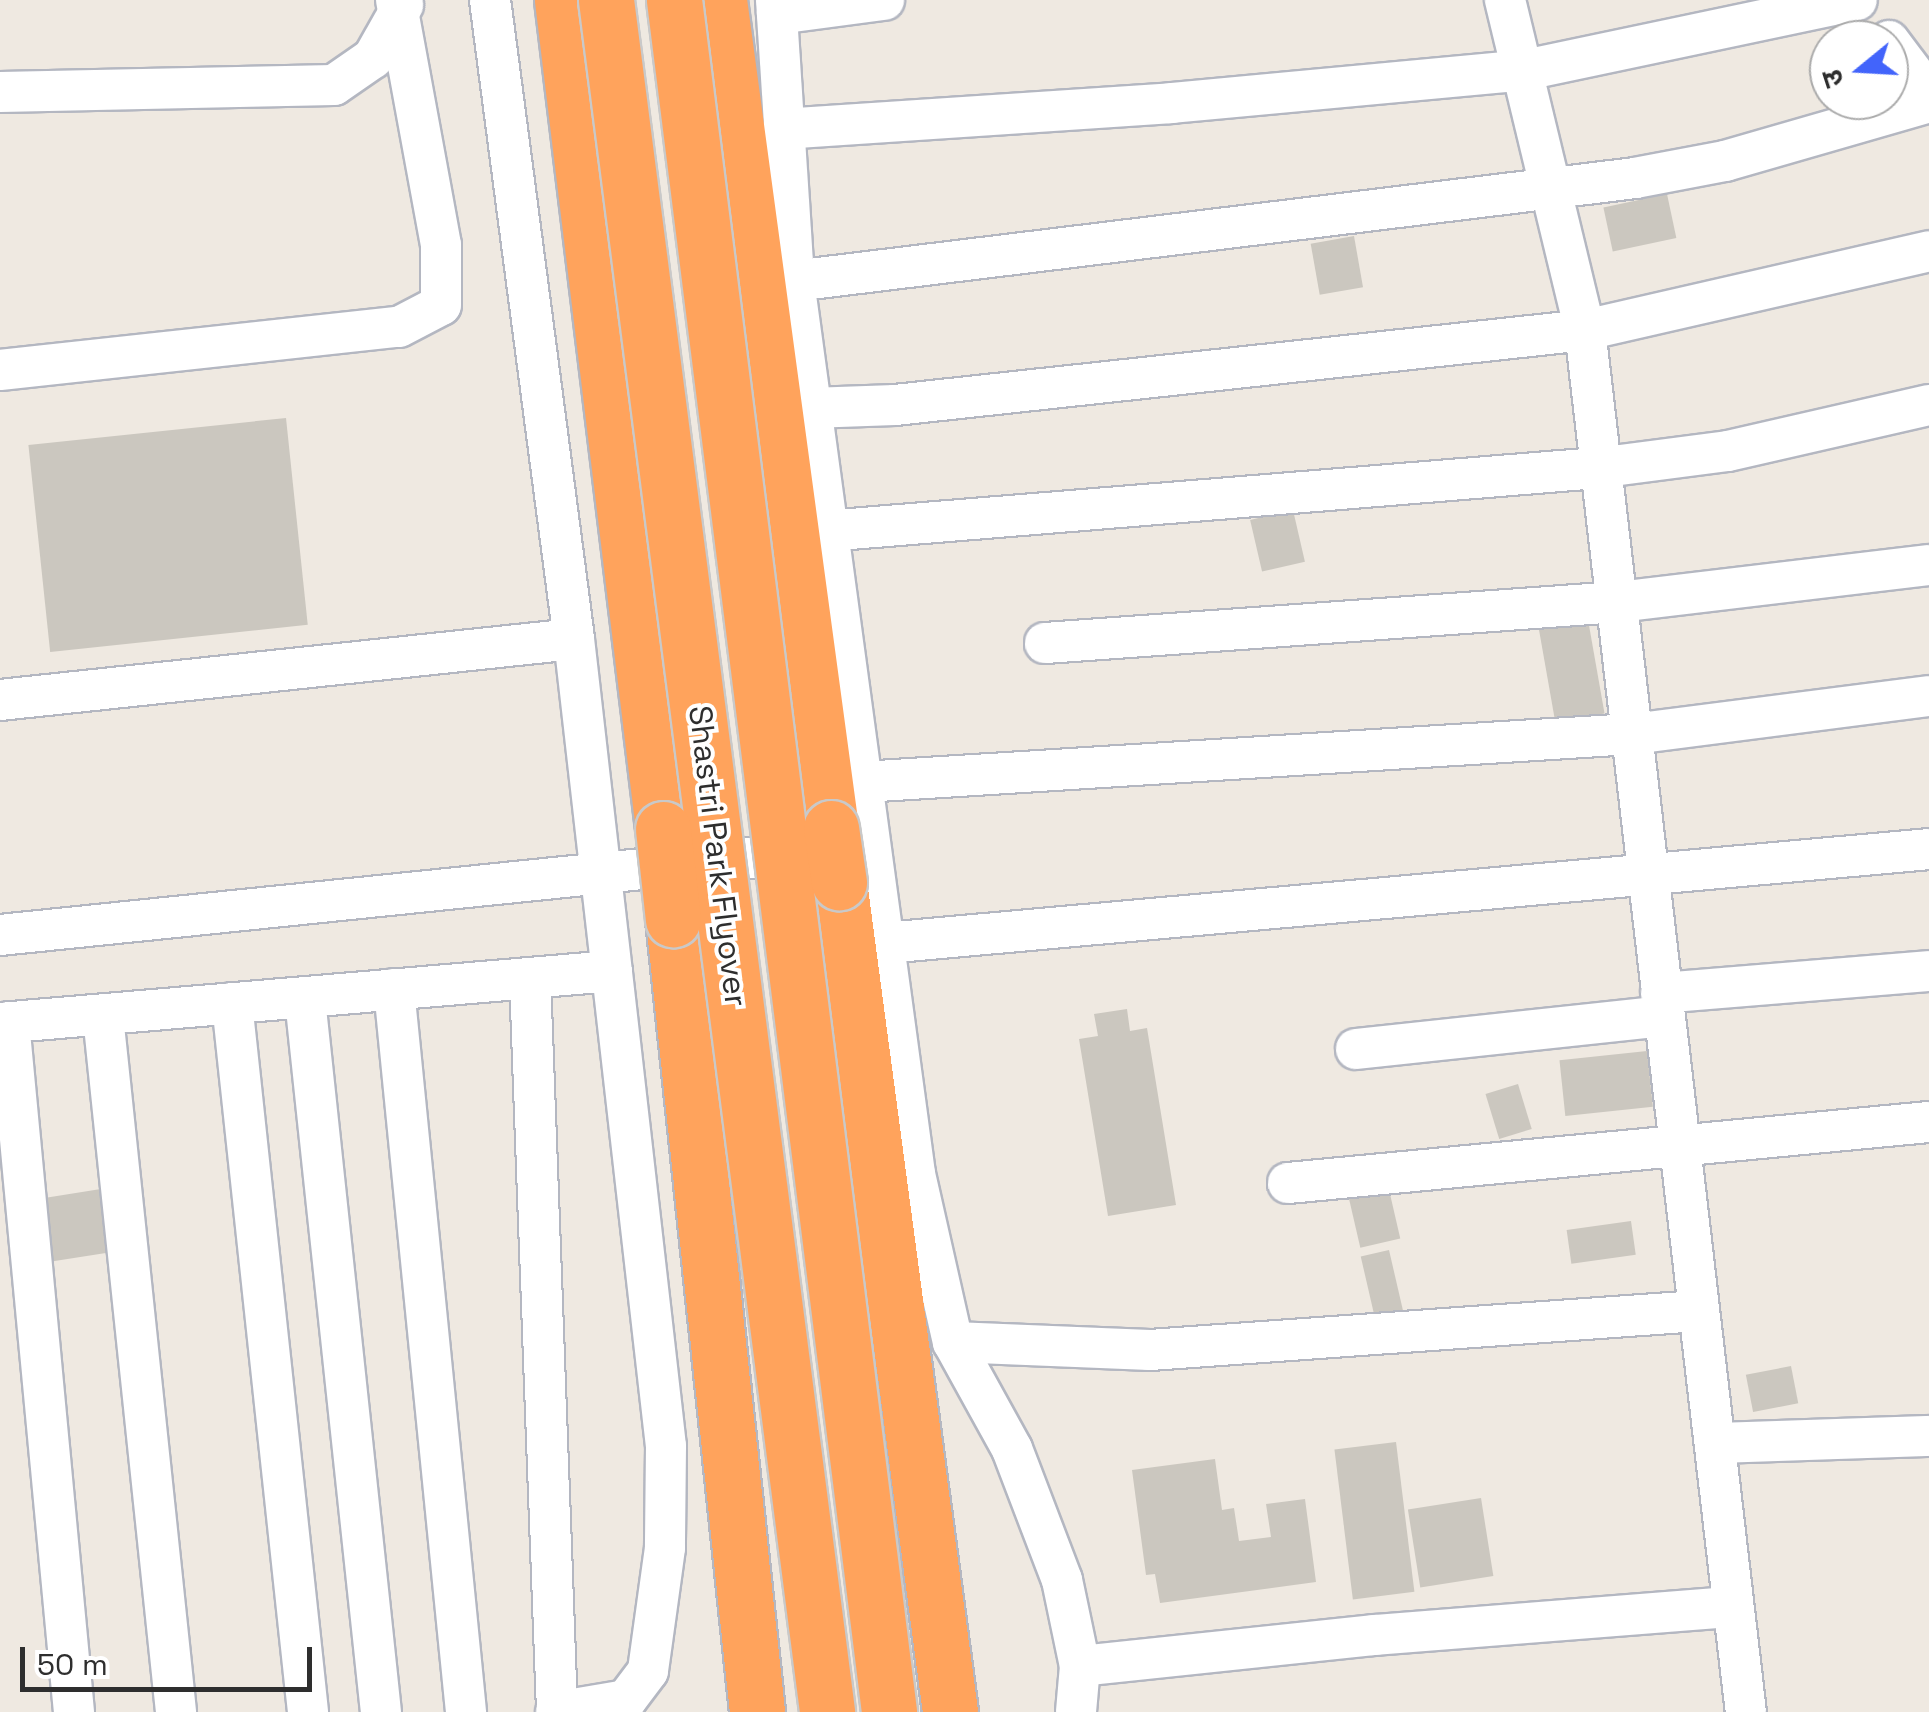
<!DOCTYPE html>
<html>
<head>
<meta charset="utf-8">
<style>
	body { margin:0 }
	#map { position:relative; width:1929px; height:1712px; overflow:hidden; background:#efe9e1; font-family:"Space Grotesk","Noto Sans Devanagari",sans-serif }
	div>[style] { position:absolute }
	.building>* { inset:0; background:#cbc7bf; transform-origin:0 0 }
	.roads { filter:drop-shadow(2px 0 #b4b7c1) drop-shadow(-2px 0 #b4b7c1) drop-shadow(0 2px #b4b7c1) drop-shadow(0 -2px #b4b7c1) }
	.minor>* { height:40px; margin:-20px; padding:0 20px; transform-origin:20px; border-radius:20px; background:#fff }
	.highway>* { height:55px; margin:-27.5px; padding:0 27.5px; transform-origin:27.5px; border-radius:27.5px; background:#ffa35c }
	.bridges { filter:drop-shadow(2px 0 #c9c9c9) drop-shadow(-2px 0 #c9c9c9) drop-shadow(0 2px #c9c9c9) drop-shadow(0 -2px #c9c9c9) }
	.highway-bridge>* { height:55px; margin:-27.5px; padding:0 27.5px; transform-origin:27.5px; border-radius:27.5px; background:#ffa35c }
	span { translate:-50% -50%; white-space:nowrap; text-align:center; line-height:1.15; -webkit-text-stroke:8px #fff; paint-order:stroke }
	.street-label { font-size:32px; color:#2e2e2e }
	.north { position:absolute; left:1809px; top:20px; width:100px; height:100px; box-sizing:border-box; background:#fff; border:2px solid #ababab; border-radius:50%; rotate:252deg; font-size:28px; font-weight:700; line-height:40px; text-align:center; color:#2e2e2e }
	.north::after { content:''; display:block; margin:auto; width:35px; height:45px; background:#4264fb; clip-path:polygon(50% 0,100% 100%,50% 72%,0 100%) }
	.scale { position:absolute; left:20px; top:1647px; width:292px; height:45px; box-sizing:border-box; border:5px solid #2e2e2e; border-top:0; padding-left:12px; font-size:30px; line-height:35px; white-space:nowrap; color:#2e2e2e; -webkit-text-stroke:8px #fff; paint-order:stroke }
</style>
</head>
<body>
<div id="map">
	<div class="building">
		<i style="left:1667px;top:194px;width:45px;height:65px;rotate:78deg"></i>
		<i style="left:1354px;top:236px;width:52px;height:44px;rotate:80deg"></i>
		<i style="left:286px;top:418px;width:208px;height:259px;rotate:84deg"></i>
		<i style="left:1293px;top:510px;width:53px;height:44px;rotate:77deg"></i>
		<i style="left:1587px;top:614px;width:101px;height:50px;rotate:80deg"></i>
		<i style="clip-path:polygon(1127px 1009px,1130px 1031px,1147px 1028px,1176px 1205px,1108px 1216px,1079px 1039px,1098px 1036px,1094px 1014px)"></i>
		<i style="left:1647px;top:1051px;width:56px;height:88px;rotate:84deg"></i>
		<i style="left:1518px;top:1084px;width:47px;height:34px;rotate:73deg"></i>
		<i style="left:1387px;top:1181px;width:59px;height:41px;rotate:77deg"></i>
		<i style="left:107px;top:1188px;width:64px;height:76px;rotate:81deg"></i>
		<i style="left:1631px;top:1221px;width:34px;height:65px;rotate:82deg"></i>
		<i style="left:1389px;top:1250px;width:64px;height:29px;rotate:77deg"></i>
		<i style="left:1791px;top:1366px;width:38px;height:46px;rotate:79deg"></i>
		<i style="left:1396px;top:1442px;width:151px;height:62px;rotate:83deg"></i>
		<i style="clip-path:polygon(1215px 1459px,1222px 1510px,1234px 1508px,1239px 1541px,1271px 1537px,1266px 1504px,1305px 1499px,1316px 1582px,1160px 1603px,1155px 1574px,1146px 1575px,1132px 1470px)"></i>
		<i style="left:1481px;top:1498px;width:79px;height:74px;rotate:81deg"></i>
	</div>
	<div class="roads">
		<div class="minor">
			<i style="left:490px;top:0;width:644px;rotate:82.51deg"></i>
			<i style="left:574px;top:639px;width:812px;rotate:83.5deg"></i>
			<i style="left:666px;top:1446px;width:102px;rotate:90.6deg"></i>
			<i style="left:665px;top:1548px;width:124px;rotate:97.9deg"></i>
			<i style="left:648px;top:1671px;width:36px;rotate:127deg"></i>
			<i style="left:626px;top:1700px;width:71px;rotate:170.3deg"></i>
			<i style="left:776px;top:0;width:282px;rotate:86.3deg"></i>
			<i style="left:794px;top:281px;width:901px;rotate:82.28deg"></i>
			<i style="left:915px;top:1174px;width:172px;rotate:77.3deg"></i>
			<i style="left:953px;top:1342px;width:122px;rotate:61.1deg"></i>
			<i style="left:1012px;top:1449px;width:140px;rotate:69.1deg"></i>
			<i style="left:1062px;top:1580px;width:88px;rotate:78.2deg"></i>
			<i style="left:1080px;top:1666px;width:46px;rotate:95deg"></i>
			<i style="left:1505px;top:0;width:340px;rotate:76.4deg"></i>
			<i style="left:1585px;top:330px;width:1391px;rotate:83.36deg"></i>
			<i style="left:777px;top:14px;width:108px;rotate:-7.5deg"></i>
			<i style="left:1889px;top:41px;width:66px;rotate:53deg"></i>
			<i style="left:0;top:92px;width:334px;rotate:-1.2deg"></i>
			<i style="left:334px;top:85px;width:47px;rotate:-34.7deg"></i>
			<i style="left:373px;top:58px;width:61px;rotate:-60.5deg"></i>
			<i style="left:783px;top:129px;width:389px;rotate:-3.8deg"></i>
			<i style="left:1171px;top:103px;width:356px;rotate:-5.3deg"></i>
			<i style="left:1525px;top:70px;width:339px;rotate:-11.9deg"></i>
			<i style="left:794px;top:281px;width:847px;rotate:-6.98deg"></i>
			<i style="left:1635px;top:178px;width:92px;rotate:-10.7deg"></i>
			<i style="left:1725px;top:161px;width:212px;rotate:-16.1deg"></i>
			<i style="left:0;top:370px;width:401px;rotate:-6.2deg"></i>
			<i style="left:399px;top:327px;width:47px;rotate:-27.6deg"></i>
			<i style="left:441px;top:305px;width:60px;rotate:-90deg"></i>
			<i style="left:441px;top:245px;width:249px;rotate:-100.4deg"></i>
			<i style="left:810px;top:408px;width:85px;rotate:-2deg"></i>
			<i style="left:895px;top:405px;width:694px;rotate:-6.2deg"></i>
			<i style="left:1585px;top:330px;width:353px;rotate:-12.9deg"></i>
			<i style="left:826px;top:531px;width:774px;rotate:-4.67deg"></i>
			<i style="left:1597px;top:468px;width:132px;rotate:-7.4deg"></i>
			<i style="left:1728px;top:451px;width:206px;rotate:-12.9deg"></i>
			<i style="left:1045px;top:643px;width:574px;rotate:-4.09deg"></i>
			<i style="left:1618px;top:602px;width:313px;rotate:-6.8deg"></i>
			<i style="left:0;top:700px;width:577px;rotate:-6.07deg"></i>
			<i style="left:862px;top:782px;width:771px;rotate:-3.57deg"></i>
			<i style="left:1632px;top:734px;width:299px;rotate:-7.3deg"></i>
			<i style="left:0;top:935px;width:811px;rotate:-5.87deg"></i>
			<i style="left:885px;top:943px;width:1048px;rotate:-5.14deg"></i>
			<i style="left:530px;top:978px;width:734px;rotate:87.89deg"></i>
			<i style="left:394px;top:989px;width:727px;rotate:84.31deg"></i>
			<i style="left:1661px;top:993px;width:269px;rotate:-4.7deg"></i>
			<i style="left:305px;top:999px;width:717px;rotate:83.92deg"></i>
			<i style="left:232px;top:1003px;width:713px;rotate:83.88deg"></i>
			<i style="left:103px;top:1016px;width:700px;rotate:84.01deg"></i>
			<i style="left:9px;top:1022px;width:693px;rotate:84.62deg"></i>
			<i style="left:0;top:1023px;width:614px;rotate:-4.86deg"></i>
			<i style="left:1356px;top:1049px;width:310px;rotate:-6.1deg"></i>
			<i style="left:1288px;top:1183px;width:644px;rotate:-5.44deg"></i>
			<i style="left:953px;top:1342px;width:197px;rotate:2.3deg"></i>
			<i style="left:1150px;top:1350px;width:549px;rotate:-4.07deg"></i>
			<i style="left:1715px;top:1443px;width:214px;rotate:-1.9deg"></i>
			<i style="left:1080px;top:1666px;width:296px;rotate:-6deg"></i>
			<i style="left:1374px;top:1635px;width:359px;rotate:-4.5deg"></i>
		</div>
		<div class="highway">
			<i style="left:562px;top:0;width:835px;rotate:83.05deg"></i>
			<i style="left:719px;top:0;width:836px;rotate:82.3deg"></i>
			<i style="left:839px;top:882px;width:837px;rotate:82.38deg"></i>
			<i style="left:673px;top:919px;width:797px;rotate:83.95deg"></i>
		</div>
	</div>
	<div class="bridges">
		<div class="highway-bridge">
			<i style="left:606px;top:0;width:1726px;rotate:82.64deg"></i>
			<i style="left:674px;top:0;width:1725px;rotate:82.84deg"></i>
			<i style="left:831px;top:828px;width:55px;rotate:81.6deg"></i>
			<i style="left:663px;top:829px;width:91px;rotate:83.7deg"></i>
		</div>
	</div>
	<div class="street-label">
		<span style="left:718px;top:856px;rotate:83deg">Shastri Park Flyover</span>
	</div>
	<div class="north">उ</div>
	<div class="scale">50 m</div>
</div>
</body>
</html>
